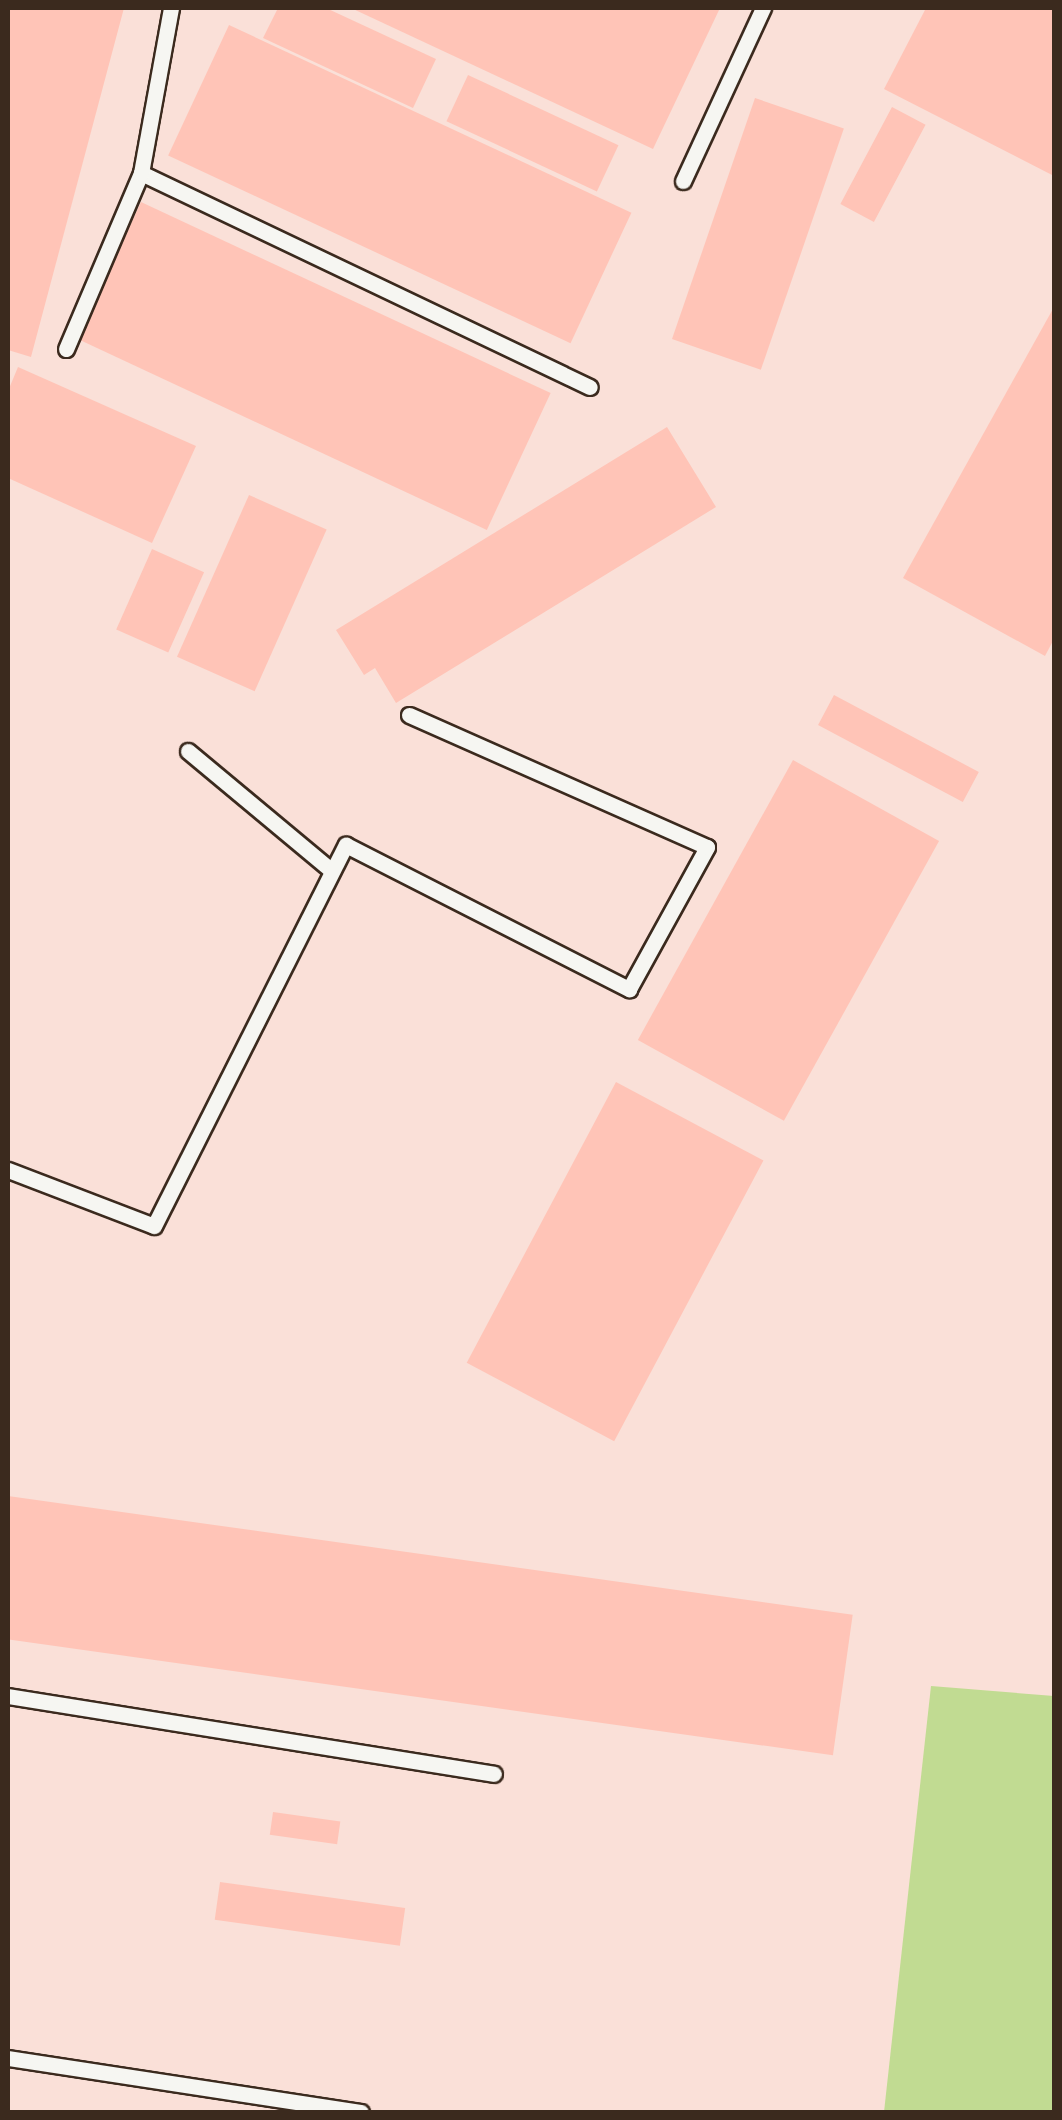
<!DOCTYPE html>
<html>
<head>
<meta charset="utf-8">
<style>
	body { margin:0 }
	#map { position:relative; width:1062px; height:2120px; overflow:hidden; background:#f8ece6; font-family:Pangolin,sans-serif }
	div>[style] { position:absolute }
	.built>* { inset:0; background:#fae0d8; transform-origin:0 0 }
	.green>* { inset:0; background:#c1db92 }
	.building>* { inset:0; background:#ffc4b7; transform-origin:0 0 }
	.roads { filter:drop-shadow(2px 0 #3b2a1e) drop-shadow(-2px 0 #3b2a1e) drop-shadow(0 2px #3b2a1e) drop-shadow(0 -2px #3b2a1e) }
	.lane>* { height:15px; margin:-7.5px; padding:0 7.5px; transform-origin:7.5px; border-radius:7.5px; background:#f6f6f2 }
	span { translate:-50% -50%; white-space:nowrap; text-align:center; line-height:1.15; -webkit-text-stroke:10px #f6f6f2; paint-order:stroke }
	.frame { position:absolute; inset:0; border:10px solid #3b2a1e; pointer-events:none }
</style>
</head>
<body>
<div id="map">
	<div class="built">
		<i style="left:8px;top:8px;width:1046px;height:2104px"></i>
	</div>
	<div class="green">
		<i style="clip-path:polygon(931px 1686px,1054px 1696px,1054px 2112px,884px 2112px)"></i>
	</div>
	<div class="building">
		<i style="clip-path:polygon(8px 8px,124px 8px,31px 357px,8px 350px)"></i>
		<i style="clip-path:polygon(278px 8px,326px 8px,436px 59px,413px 108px,263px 38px)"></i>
		<i style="clip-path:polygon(351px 8px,720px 8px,653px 149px)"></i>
		<i style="clip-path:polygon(926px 8px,1054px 8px,1054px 176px,884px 89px)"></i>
		<i style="left:229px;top:25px;width:444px;height:144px;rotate:25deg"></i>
		<i style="left:468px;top:75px;width:166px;height:51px;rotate:25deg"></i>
		<i style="left:755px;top:98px;width:94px;height:255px;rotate:19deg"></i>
		<i style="left:892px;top:107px;width:38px;height:110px;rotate:28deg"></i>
		<i style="left:141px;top:202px;width:452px;height:151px;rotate:25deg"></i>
		<i style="clip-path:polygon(1054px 307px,1054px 639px,1045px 656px,903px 578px)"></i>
		<i style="clip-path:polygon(18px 367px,196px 446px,152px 543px,8px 478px,8px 391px)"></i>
		<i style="clip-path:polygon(667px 427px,716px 507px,396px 703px,375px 668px,364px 675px,336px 630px)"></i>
		<i style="left:249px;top:495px;width:85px;height:177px;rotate:24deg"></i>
		<i style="left:152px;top:549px;width:57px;height:88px;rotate:24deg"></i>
		<i style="left:834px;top:695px;width:164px;height:34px;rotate:28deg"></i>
		<i style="left:793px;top:760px;width:167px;height:320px;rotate:29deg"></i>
		<i style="left:616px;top:1082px;width:167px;height:318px;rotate:28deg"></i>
		<i style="left:8px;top:1496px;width:853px;height:142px;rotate:8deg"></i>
		<i style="left:273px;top:1812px;width:68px;height:23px;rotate:8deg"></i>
		<i style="left:220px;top:1882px;width:187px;height:38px;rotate:8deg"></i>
	</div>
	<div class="roads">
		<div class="lane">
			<i style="left:141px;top:173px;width:497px;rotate:25.5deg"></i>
			<i style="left:683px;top:181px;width:191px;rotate:-65.2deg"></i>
			<i style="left:66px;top:349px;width:191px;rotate:-66.9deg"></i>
			<i style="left:141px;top:173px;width:168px;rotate:-79.7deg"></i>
			<i style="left:188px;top:751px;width:187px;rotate:39.8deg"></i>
			<i style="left:8px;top:1170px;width:156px;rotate:21deg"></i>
			<i style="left:154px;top:1226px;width:427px;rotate:-63.3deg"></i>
			<i style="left:346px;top:845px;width:318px;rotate:27deg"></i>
			<i style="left:629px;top:989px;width:162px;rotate:-61.2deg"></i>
			<i style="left:707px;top:847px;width:326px;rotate:-156.1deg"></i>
			<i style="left:8px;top:1696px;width:492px;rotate:9.1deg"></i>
			<i style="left:8px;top:2058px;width:357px;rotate:8.7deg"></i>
		</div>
	</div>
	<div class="frame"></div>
</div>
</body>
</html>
